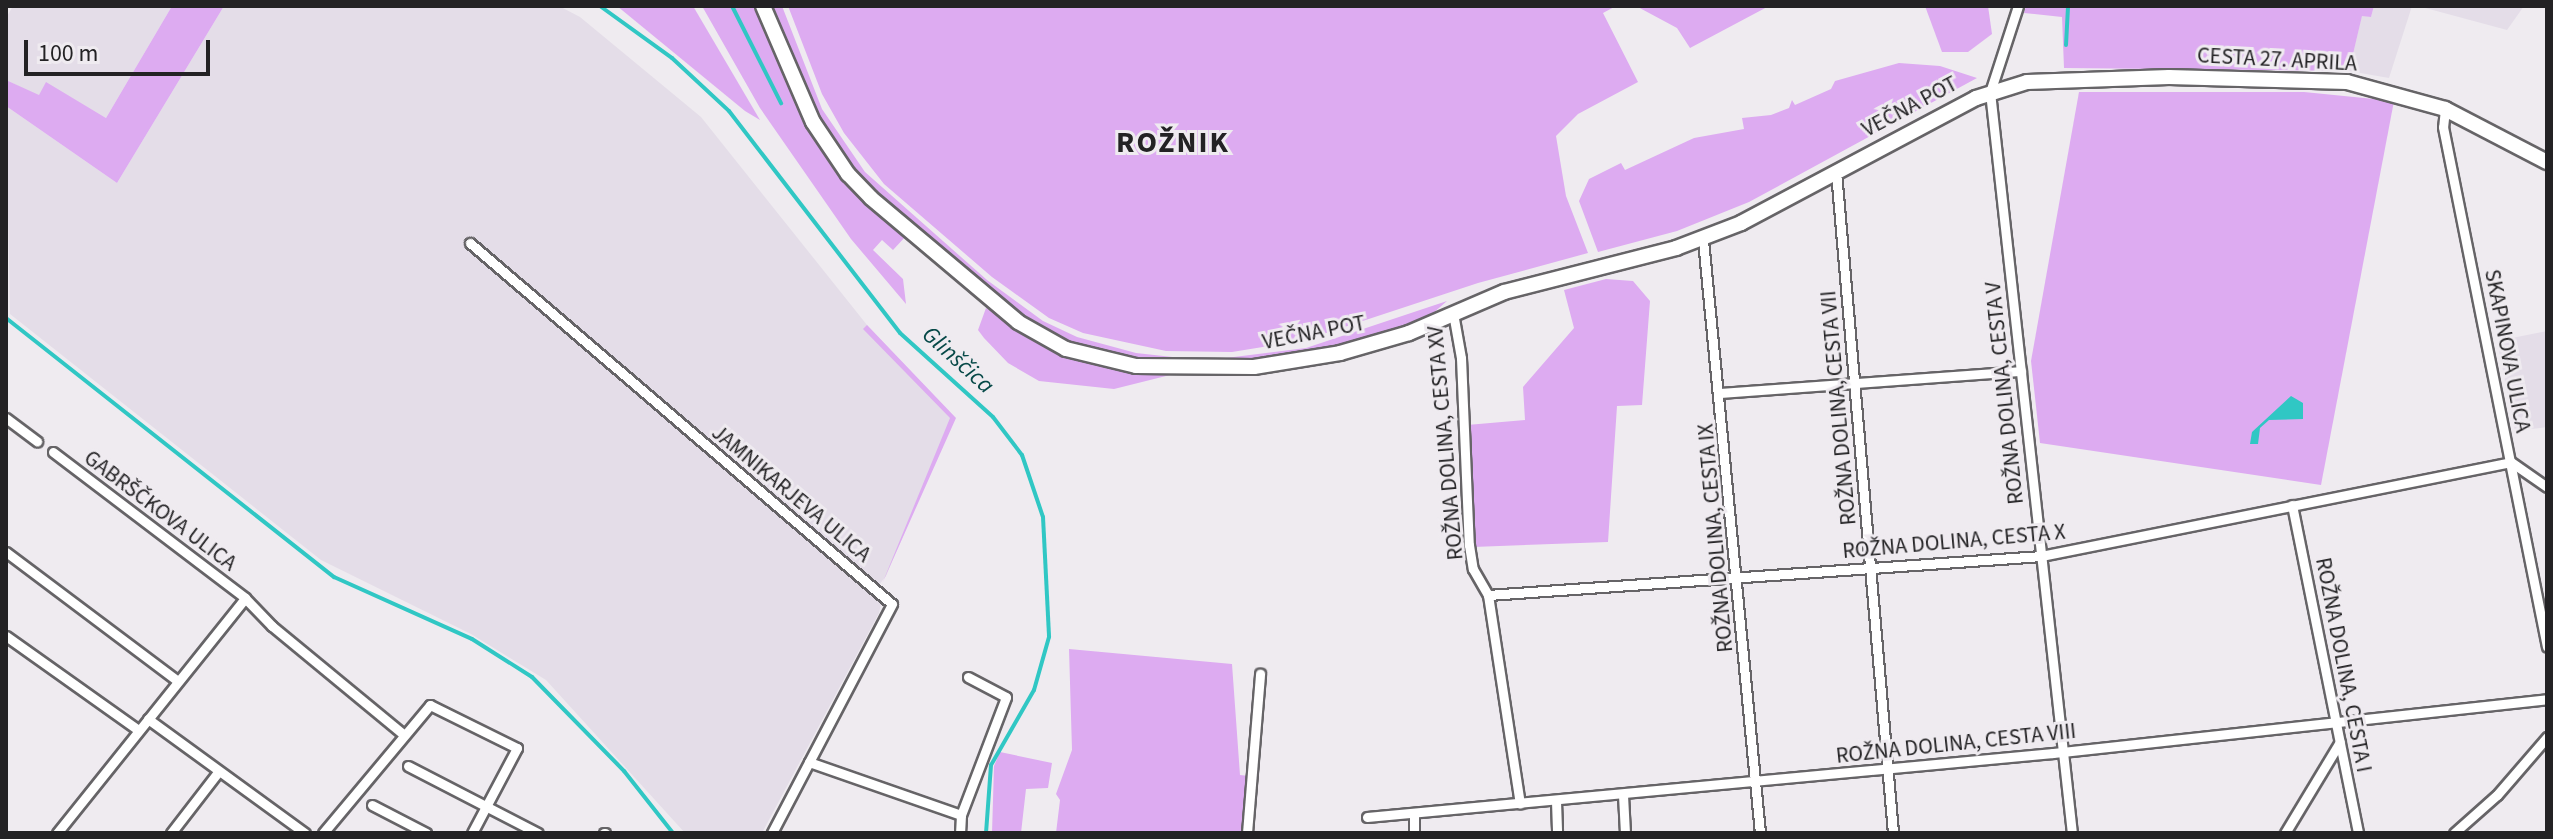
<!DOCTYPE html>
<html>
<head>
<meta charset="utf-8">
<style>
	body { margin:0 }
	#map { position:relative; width:2553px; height:839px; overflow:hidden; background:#efebf0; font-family:"Source Sans 3",sans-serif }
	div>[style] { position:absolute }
	.built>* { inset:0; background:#e4dde8 }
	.green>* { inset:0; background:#ddabf1 }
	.water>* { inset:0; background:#30c7c4 }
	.stream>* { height:4px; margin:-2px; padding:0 2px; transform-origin:2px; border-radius:2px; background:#30c7c4 }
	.roads { filter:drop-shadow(2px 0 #666467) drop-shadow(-2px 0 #666467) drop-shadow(0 2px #666467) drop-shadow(0 -2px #666467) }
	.minor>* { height:9px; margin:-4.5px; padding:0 4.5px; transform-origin:4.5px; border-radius:4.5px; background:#fff }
	.secondary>* { height:14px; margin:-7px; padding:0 7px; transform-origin:7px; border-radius:7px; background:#fff }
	span { translate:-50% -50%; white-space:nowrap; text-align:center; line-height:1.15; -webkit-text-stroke:6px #efebf0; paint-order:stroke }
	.street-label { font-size:22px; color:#232224 }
	.water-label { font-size:24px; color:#064847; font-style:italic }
	.district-label { font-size:30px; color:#232224; font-weight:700; letter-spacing:2px }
	.frame { position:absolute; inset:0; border:8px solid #232224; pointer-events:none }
	.scale { position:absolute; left:24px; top:40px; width:186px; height:36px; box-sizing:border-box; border:4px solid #232224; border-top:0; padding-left:10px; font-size:24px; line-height:28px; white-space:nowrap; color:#232224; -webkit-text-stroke:6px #efebf0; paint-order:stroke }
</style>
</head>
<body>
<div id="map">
	<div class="built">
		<i style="clip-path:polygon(13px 6px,172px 6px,106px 118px,46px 83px,39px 96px,6px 80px,6px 18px)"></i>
		<i style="clip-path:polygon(224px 6px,559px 6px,580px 17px,701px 117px,867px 325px,954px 417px,886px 576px,872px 594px,881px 604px,879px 613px,762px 833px,685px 833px,546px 680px,471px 634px,321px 560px,10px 314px,6px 106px,117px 183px)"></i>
		<i style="clip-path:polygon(2374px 6px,2412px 6px,2389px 78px,2349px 71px,2362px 15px,2371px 17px)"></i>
		<i style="clip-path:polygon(2418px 6px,2524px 6px,2507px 30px)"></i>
		<i style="clip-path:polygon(2547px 331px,2547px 427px,2515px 431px,2497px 341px)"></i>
	</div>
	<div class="green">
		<i style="clip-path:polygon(172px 6px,224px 6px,117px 183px,6px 106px,6px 80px,39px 95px,46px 82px,106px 118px)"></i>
		<i style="clip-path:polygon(617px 6px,693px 6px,760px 120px,745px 111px)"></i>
		<i style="clip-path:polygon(702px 6px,757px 6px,794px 95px,829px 159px,906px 236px,893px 250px,882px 240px,873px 250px,903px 279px,906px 304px,851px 239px,760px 108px)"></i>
		<i style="clip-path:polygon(769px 6px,782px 6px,822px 109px,865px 172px,987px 280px,1043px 321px,1077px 337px,1136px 353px,1200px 360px,1123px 359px,1063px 341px,1024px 319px,863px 182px,823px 128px)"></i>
		<i style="clip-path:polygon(788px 6px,1616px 6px,1603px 13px,1638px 82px,1578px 114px,1556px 136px,1566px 196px,1588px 253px,1478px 283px,1305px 340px,1232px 352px,1166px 351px,1083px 333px,1049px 318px,992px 277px,884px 184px,844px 133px,822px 94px)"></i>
		<i style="clip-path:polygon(1636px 6px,1769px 6px,1690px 48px,1677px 28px)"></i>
		<i style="clip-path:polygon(1925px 6px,1988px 6px,1992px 34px,1968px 52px,1942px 52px)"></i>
		<i style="clip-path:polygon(2026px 6px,2374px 6px,2371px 17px,2362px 16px,2349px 71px,2064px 68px,2062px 17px,2024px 13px)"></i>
		<i style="clip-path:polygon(1899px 63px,1940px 66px,1977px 78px,1749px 202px,1677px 231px,1598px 252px,1579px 201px,1589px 179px,1621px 163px,1625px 170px,1694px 138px,1744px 129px,1742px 118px,1771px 115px,1789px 108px,1792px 100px,1795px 105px,1831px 89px,1835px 81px)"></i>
		<i style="clip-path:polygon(2079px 92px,2304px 92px,2394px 101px,2321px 485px,2040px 443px,2031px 361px)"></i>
		<i style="clip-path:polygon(1606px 279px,1633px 281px,1650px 301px,1642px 405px,1617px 406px,1608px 542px,1473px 547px,1467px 425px,1525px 420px,1523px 387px,1574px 328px,1564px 290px)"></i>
		<i style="clip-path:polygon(1447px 301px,1424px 321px,1369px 340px,1312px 353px,1239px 362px,1210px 360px,1306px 348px)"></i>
		<i style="clip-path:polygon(986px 308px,1034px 340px,1090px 363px,1174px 374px,1114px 389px,1039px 381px,1008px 363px,984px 338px,978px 330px)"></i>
		<i style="clip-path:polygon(867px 325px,956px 418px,882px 584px,950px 418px,863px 329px)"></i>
		<i style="clip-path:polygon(1069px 649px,1232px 664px,1240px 775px,1249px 776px,1241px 833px,1056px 833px,1060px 800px,1056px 794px,1072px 750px)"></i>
		<i style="clip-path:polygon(1000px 752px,1052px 763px,1048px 788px,1026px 789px,1021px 833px,992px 833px,994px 766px)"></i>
	</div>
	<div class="water">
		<i style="clip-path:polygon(2291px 396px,2303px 403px,2303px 419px,2269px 420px,2260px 428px,2258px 444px,2250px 444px,2252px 432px)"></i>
	</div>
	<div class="stream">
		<i style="left:600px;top:6px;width:89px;rotate:35.8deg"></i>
		<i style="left:672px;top:58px;width:78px;rotate:42.9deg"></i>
		<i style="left:729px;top:111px;width:280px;rotate:52.4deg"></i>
		<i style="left:900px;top:333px;width:125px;rotate:42.1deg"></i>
		<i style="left:993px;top:417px;width:48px;rotate:52.7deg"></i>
		<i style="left:1022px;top:455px;width:65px;rotate:71.3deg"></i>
		<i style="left:1043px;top:517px;width:120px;rotate:87.1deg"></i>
		<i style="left:1049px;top:637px;width:55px;rotate:105.8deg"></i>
		<i style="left:1034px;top:690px;width:86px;rotate:119.8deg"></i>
		<i style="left:991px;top:765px;width:68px;rotate:94.2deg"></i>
		<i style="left:732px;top:6px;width:109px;rotate:63.2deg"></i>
		<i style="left:2066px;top:45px;width:39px;rotate:-87deg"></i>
		<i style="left:6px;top:318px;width:418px;rotate:38.3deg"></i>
		<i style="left:334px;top:577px;width:151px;rotate:24.2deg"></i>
		<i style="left:472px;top:639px;width:71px;rotate:32.3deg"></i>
		<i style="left:532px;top:677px;width:132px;rotate:45.6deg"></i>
		<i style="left:624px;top:771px;width:79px;rotate:51.7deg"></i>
	</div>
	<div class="roads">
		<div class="minor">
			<i style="left:2018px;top:6px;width:90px;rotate:108deg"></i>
			<i style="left:1990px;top:92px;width:746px;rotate:83.69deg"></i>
			<i style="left:2445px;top:109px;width:18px;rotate:96deg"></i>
			<i style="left:2443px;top:127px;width:530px;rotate:78.69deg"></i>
			<i style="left:1836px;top:172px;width:663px;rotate:85.07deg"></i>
			<i style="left:1703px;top:240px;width:596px;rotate:84.51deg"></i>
			<i style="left:470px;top:243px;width:555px;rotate:40.55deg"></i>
			<i style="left:892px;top:604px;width:259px;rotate:117.7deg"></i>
			<i style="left:1453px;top:313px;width:46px;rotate:79.9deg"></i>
			<i style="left:1461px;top:358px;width:187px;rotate:87.6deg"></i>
			<i style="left:1469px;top:545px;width:24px;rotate:81deg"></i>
			<i style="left:1473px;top:569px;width:30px;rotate:60deg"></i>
			<i style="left:1488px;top:595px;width:211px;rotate:81.3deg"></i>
			<i style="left:1721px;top:393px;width:301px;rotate:-4.2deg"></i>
			<i style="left:6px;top:418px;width:39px;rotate:37deg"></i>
			<i style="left:53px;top:452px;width:241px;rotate:37.2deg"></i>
			<i style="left:245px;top:598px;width:39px;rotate:46deg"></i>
			<i style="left:272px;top:626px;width:170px;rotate:39.5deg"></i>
			<i style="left:2292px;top:505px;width:335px;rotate:78.6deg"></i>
			<i style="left:6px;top:552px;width:215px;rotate:36.9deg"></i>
			<i style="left:1488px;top:595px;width:554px;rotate:-4.03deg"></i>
			<i style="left:2041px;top:556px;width:479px;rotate:-11.3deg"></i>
			<i style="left:2511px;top:462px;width:44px;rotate:34.8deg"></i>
			<i style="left:6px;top:636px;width:161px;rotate:35.4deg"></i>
			<i style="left:148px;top:719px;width:194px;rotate:36deg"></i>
			<i style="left:809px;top:762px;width:161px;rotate:19.2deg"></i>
			<i style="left:961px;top:815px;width:18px;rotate:93deg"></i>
			<i style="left:408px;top:766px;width:146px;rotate:27.3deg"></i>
			<i style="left:1623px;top:795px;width:38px;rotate:87deg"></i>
			<i style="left:1556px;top:801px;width:32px;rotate:88deg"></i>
			<i style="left:372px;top:805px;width:61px;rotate:27.4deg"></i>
			<i style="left:961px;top:815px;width:126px;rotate:-69.1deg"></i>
			<i style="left:1006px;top:697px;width:43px;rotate:-152.2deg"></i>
			<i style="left:1367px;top:817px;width:689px;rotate:-5.33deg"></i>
			<i style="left:2053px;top:753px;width:497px;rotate:-6.2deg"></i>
			<i style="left:57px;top:833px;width:301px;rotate:-51.3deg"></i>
			<i style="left:171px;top:833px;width:78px;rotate:-52.3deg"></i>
			<i style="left:323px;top:833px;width:167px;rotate:-50.1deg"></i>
			<i style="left:430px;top:705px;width:97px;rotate:26.3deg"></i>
			<i style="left:517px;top:748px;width:96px;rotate:117.9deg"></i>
			<i style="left:604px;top:833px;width:1px"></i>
			<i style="left:1247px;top:833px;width:160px;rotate:-85.3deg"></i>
			<i style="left:1414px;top:833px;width:19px;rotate:-90deg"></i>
			<i style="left:2285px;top:833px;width:106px;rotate:-58.9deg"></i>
			<i style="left:2454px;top:833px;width:57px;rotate:-41.5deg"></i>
			<i style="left:2497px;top:795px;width:77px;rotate:-49.2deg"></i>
		</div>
		<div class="secondary">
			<i style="left:763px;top:6px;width:126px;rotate:66.7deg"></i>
			<i style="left:813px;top:122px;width:63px;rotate:56.1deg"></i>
			<i style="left:848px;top:174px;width:33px;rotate:46deg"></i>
			<i style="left:871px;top:198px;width:192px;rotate:40.1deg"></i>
			<i style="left:1018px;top:322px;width:55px;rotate:29.4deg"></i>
			<i style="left:1066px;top:349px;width:72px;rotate:13.7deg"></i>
			<i style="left:1136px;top:366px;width:118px;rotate:0.5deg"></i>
			<i style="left:1254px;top:367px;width:87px;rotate:-9.2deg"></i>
			<i style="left:1340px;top:353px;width:72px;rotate:-16.2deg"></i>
			<i style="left:1409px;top:333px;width:103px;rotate:-23.3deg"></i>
			<i style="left:1504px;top:292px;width:178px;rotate:-14.3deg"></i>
			<i style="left:1676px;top:248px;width:70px;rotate:-21deg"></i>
			<i style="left:1741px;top:223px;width:266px;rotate:-28deg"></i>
			<i style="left:1976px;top:98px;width:53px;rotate:-17.4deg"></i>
			<i style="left:2027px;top:82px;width:142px;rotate:-2deg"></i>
			<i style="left:2169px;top:77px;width:178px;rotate:1.6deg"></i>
			<i style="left:2347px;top:82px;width:102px;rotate:15.4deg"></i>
			<i style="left:2445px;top:109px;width:115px;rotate:27.5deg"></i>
		</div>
	</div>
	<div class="street-label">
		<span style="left:2277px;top:60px;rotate:3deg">CESTA 27. APRILA</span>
		<span style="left:1910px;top:107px;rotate:-28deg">VEČNA POT</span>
		<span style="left:1314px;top:333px;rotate:-11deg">VEČNA POT</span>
		<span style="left:2507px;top:351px;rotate:79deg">SKAPINOVA ULICA</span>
		<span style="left:2005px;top:393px;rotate:-96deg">ROŽNA DOLINA, CESTA V</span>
		<span style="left:1839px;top:408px;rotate:-95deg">ROŽNA DOLINA, CESTA VII</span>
		<span style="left:1446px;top:443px;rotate:-95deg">ROŽNA DOLINA, CESTA XV</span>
		<span style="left:791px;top:494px;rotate:40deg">JAMNIKARJEVA ULICA</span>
		<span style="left:160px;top:511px;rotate:37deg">GABRŠČKOVA ULICA</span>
		<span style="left:1716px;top:538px;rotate:-95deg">ROŽNA DOLINA, CESTA IX</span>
		<span style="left:1954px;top:542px;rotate:-5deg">ROŽNA DOLINA, CESTA X</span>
		<span style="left:2343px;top:665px;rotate:79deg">ROŽNA DOLINA, CESTA I</span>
		<span style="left:1956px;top:744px;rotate:-6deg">ROŽNA DOLINA, CESTA VIII</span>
	</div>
	<div class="water-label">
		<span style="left:958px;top:360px;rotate:42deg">Glinščica</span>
	</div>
	<div class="district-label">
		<span style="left:1173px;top:143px">ROŽNIK</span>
	</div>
	<div class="frame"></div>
	<div class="scale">100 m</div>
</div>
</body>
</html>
